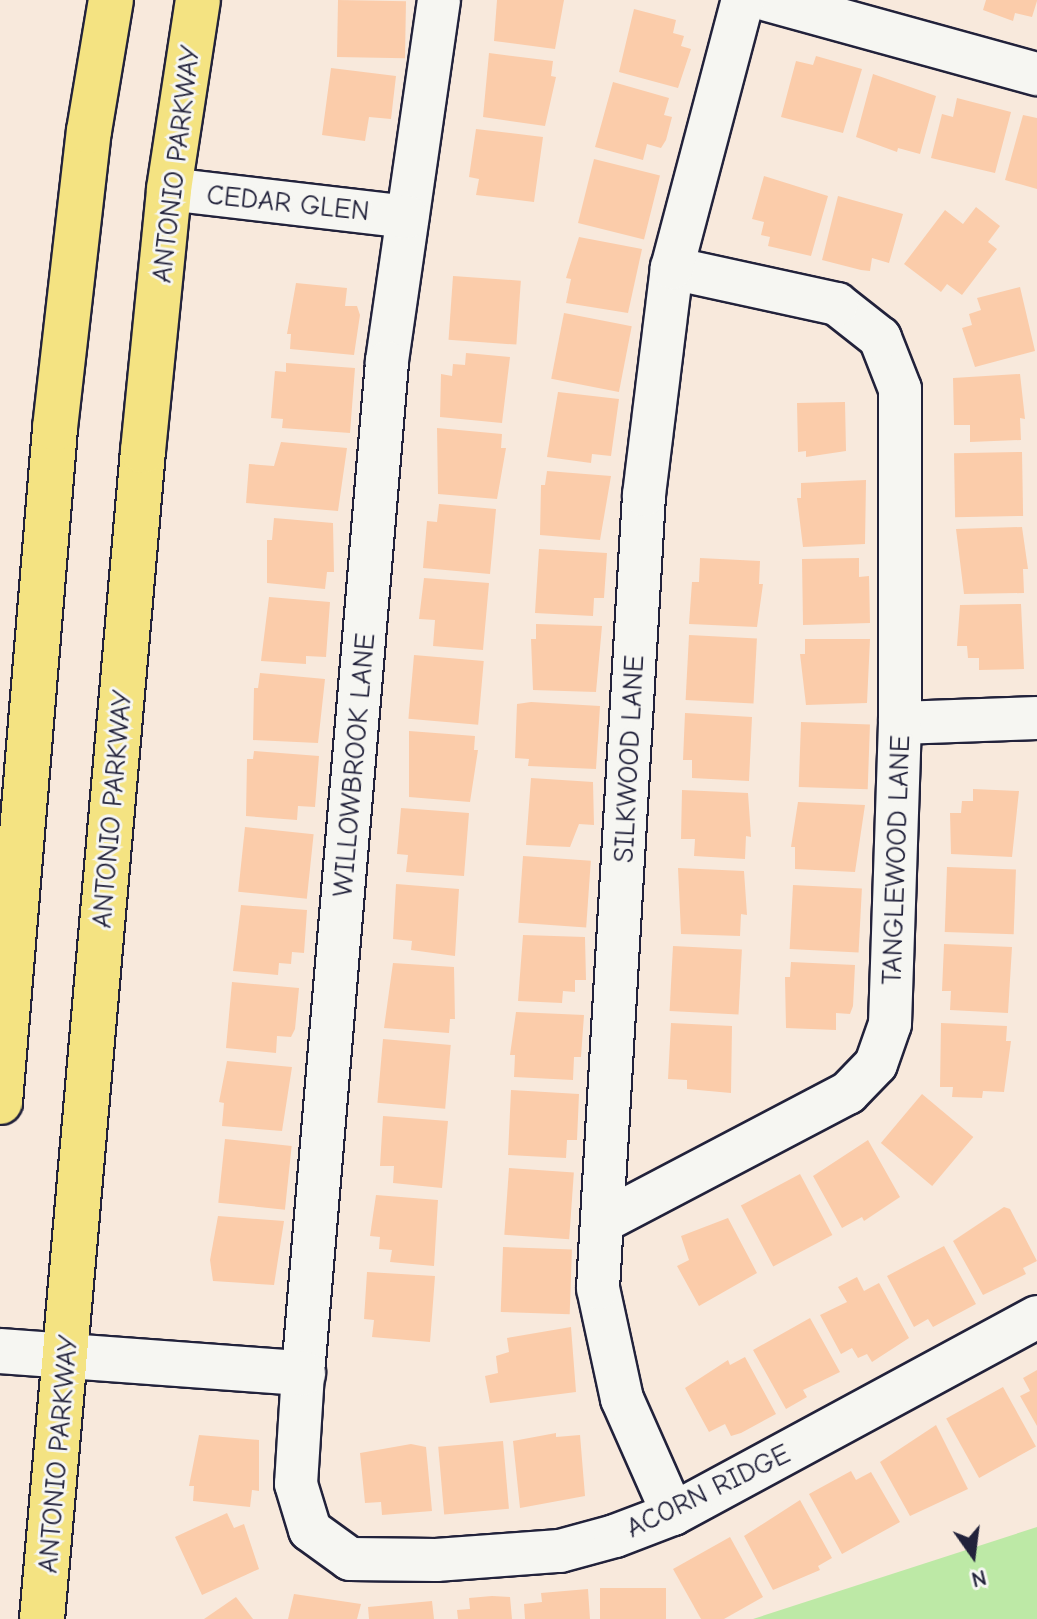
<!DOCTYPE html>
<html>
<head>
<meta charset="utf-8">
<style>
	body { margin:0 }
	#map { position:relative; width:1037px; height:1619px; overflow:hidden; background:#f8e9dc; font-family:"Comic Neue",sans-serif }
	div>[style] { position:absolute }
	.green>* { inset:0; background:#bde9a6 }
	.building>* { inset:0; background:#fbccaa; transform-origin:0 0 }
	.roads { filter:drop-shadow(2px 0 #22223b) drop-shadow(-2px 0 #22223b) drop-shadow(0 2px #22223b) drop-shadow(0 -2px #22223b) }
	.minor>* { height:42px; margin:-21px; padding:0 21px; transform-origin:21px; border-radius:21px; background:#f6f6f2 }
	.tertiary>* { height:44px; margin:-22px; padding:0 22px; transform-origin:22px; border-radius:22px; background:#f6f6f2 }
	.primary>* { height:44px; margin:-22px; padding:0 22px; transform-origin:22px; border-radius:22px; background:#f4e382 }
	span { translate:-50% -50%; white-space:nowrap; text-align:center; line-height:1.15; -webkit-text-stroke:6px #f6f6f2; paint-order:stroke }
	.street-label { font-size:28px; color:#22223b }
	.north { position:absolute; left:933px; top:1515px; width:80px; height:80px; -webkit-text-stroke:6px #f6f6f2; paint-order:stroke; rotate:166deg; font-size:22px; font-weight:700; line-height:32px; text-align:center; color:#22223b }
	.north::after { content:''; display:block; margin:auto; width:28px; height:36px; background:#22223b; clip-path:polygon(50% 0,100% 100%,50% 72%,0 100%) }
</style>
</head>
<body>
<div id="map">
	<div class="green">
		<i style="clip-path:polygon(1037px 1527px,1037px 1619px,753px 1619px)"></i>
	</div>
	<div class="building">
		<i style="left:338px;top:0;width:68px;height:57px;rotate:1deg"></i>
		<i style="clip-path:polygon(497px 0,564px 0,555px 49px,494px 41px)"></i>
		<i style="clip-path:polygon(986px 0,1037px 0,1037px 1px,1032px 17px,1015px 13px,1013px 21px,983px 10px)"></i>
		<i style="clip-path:polygon(634px 9px,676px 20px,673px 33px,684px 36px,681px 46px,691px 49px,678px 88px,619px 72px)"></i>
		<i style="clip-path:polygon(489px 53px,553px 61px,551px 76px,556px 77px,545px 126px,483px 117px)"></i>
		<i style="clip-path:polygon(816px 56px,862px 69px,843px 133px,781px 117px,796px 61px,813px 65px)"></i>
		<i style="clip-path:polygon(331px 68px,396px 76px,391px 119px,369px 117px,365px 141px,322px 135px)"></i>
		<i style="clip-path:polygon(873px 74px,936px 96px,920px 154px,898px 148px,897px 152px,856px 137px)"></i>
		<i style="clip-path:polygon(613px 82px,669px 98px,664px 115px,672px 117px,666px 140px,661px 148px,647px 144px,643px 160px,595px 147px)"></i>
		<i style="clip-path:polygon(957px 98px,1011px 112px,995px 173px,931px 158px,942px 114px,953px 117px)"></i>
		<i style="clip-path:polygon(1023px 115px,1037px 118px,1037px 189px,1005px 180px)"></i>
		<i style="clip-path:polygon(476px 129px,543px 137px,534px 202px,476px 195px,479px 179px,469px 177px)"></i>
		<i style="left:594px;top:159px;width:68px;height:66px;rotate:14deg"></i>
		<i style="clip-path:polygon(764px 176px,828px 196px,811px 256px,768px 246px,770px 237px,761px 235px,764px 222px,752px 219px)"></i>
		<i style="clip-path:polygon(838px 196px,903px 214px,889px 263px,872px 258px,870px 271px,861px 270px,822px 260px)"></i>
		<i style="clip-path:polygon(976px 207px,1000px 226px,988px 242px,997px 249px,962px 295px,947px 284px,941px 292px,904px 264px,945px 210px,963px 224px)"></i>
		<i style="clip-path:polygon(579px 237px,642px 249px,628px 313px,566px 303px,571px 279px,566px 278px)"></i>
		<i style="left:453px;top:276px;width:68px;height:64px;rotate:4deg"></i>
		<i style="clip-path:polygon(296px 283px,347px 288px,345px 306px,357px 306px,360px 315px,354px 355px,290px 349px,291px 334px,287px 334px)"></i>
		<i style="clip-path:polygon(1020px 287px,1035px 351px,975px 367px,962px 328px,972px 325px,969px 314px,981px 310px,977px 298px)"></i>
		<i style="left:564px;top:313px;width:69px;height:67px;rotate:11deg"></i>
		<i style="clip-path:polygon(466px 353px,510px 357px,502px 423px,440px 417px,441px 374px,452px 376px,453px 364px,465px 365px)"></i>
		<i style="clip-path:polygon(286px 363px,355px 368px,350px 433px,282px 428px,283px 419px,271px 418px,275px 371px,286px 372px)"></i>
		<i style="clip-path:polygon(1020px 374px,1025px 419px,1020px 418px,1021px 440px,970px 442px,970px 425px,954px 425px,953px 378px)"></i>
		<i style="clip-path:polygon(558px 392px,619px 399px,611px 456px,592px 454px,591px 463px,547px 457px)"></i>
		<i style="clip-path:polygon(845px 402px,846px 451px,806px 457px,806px 451px,798px 452px,797px 403px)"></i>
		<i style="clip-path:polygon(437px 428px,502px 434px,501px 448px,506px 448px,497px 499px,438px 494px)"></i>
		<i style="clip-path:polygon(281px 442px,347px 448px,338px 511px,246px 503px,249px 464px,274px 466px)"></i>
		<i style="left:1022px;top:452px;width:64px;height:68px;rotate:89deg"></i>
		<i style="clip-path:polygon(547px 471px,611px 476px,600px 540px,540px 535px,541px 485px,545px 485px)"></i>
		<i style="clip-path:polygon(866px 480px,865px 544px,803px 547px,797px 498px,801px 498px,801px 483px)"></i>
		<i style="clip-path:polygon(439px 504px,496px 509px,490px 574px,423px 568px,427px 521px,437px 522px)"></i>
		<i style="clip-path:polygon(274px 518px,333px 523px,334px 572px,327px 572px,325px 589px,267px 583px,267px 540px,272px 540px)"></i>
		<i style="clip-path:polygon(1022px 527px,1028px 569px,1023px 569px,1024px 593px,964px 594px,956px 529px)"></i>
		<i style="clip-path:polygon(539px 549px,607px 553px,604px 598px,594px 598px,593px 616px,535px 613px)"></i>
		<i style="clip-path:polygon(700px 558px,760px 561px,759px 584px,763px 584px,757px 627px,689px 624px,692px 582px,699px 582px)"></i>
		<i style="clip-path:polygon(859px 558px,859px 577px,869px 576px,870px 623px,803px 625px,802px 559px)"></i>
		<i style="clip-path:polygon(424px 578px,489px 583px,483px 650px,433px 646px,435px 620px,419px 619px)"></i>
		<i style="clip-path:polygon(269px 597px,330px 602px,326px 657px,306px 656px,306px 664px,261px 661px)"></i>
		<i style="clip-path:polygon(1021px 604px,1024px 669px,979px 670px,979px 658px,968px 658px,967px 646px,957px 646px,960px 605px)"></i>
		<i style="clip-path:polygon(536px 624px,602px 626px,596px 692px,533px 690px,531px 639px,536px 639px)"></i>
		<i style="left:689px;top:635px;width:68px;height:65px;rotate:3deg"></i>
		<i style="clip-path:polygon(805px 639px,870px 639px,867px 703px,806px 705px,800px 654px,805px 654px)"></i>
		<i style="left:414px;top:655px;width:70px;height:64px;rotate:5deg"></i>
		<i style="clip-path:polygon(260px 673px,325px 679px,318px 743px,253px 740px,254px 688px,258px 688px)"></i>
		<i style="clip-path:polygon(531px 702px,600px 706px,596px 769px,528px 766px,529px 759px,515px 758px,517px 704px)"></i>
		<i style="clip-path:polygon(685px 713px,752px 717px,749px 781px,692px 778px,692px 760px,683px 760px)"></i>
		<i style="left:801px;top:722px;width:69px;height:65px;rotate:2deg"></i>
		<i style="clip-path:polygon(409px 731px,475px 736px,474px 750px,478px 750px,470px 802px,409px 797px)"></i>
		<i style="clip-path:polygon(254px 751px,319px 756px,315px 807px,298px 806px,297px 820px,246px 816px,247px 759px,253px 759px)"></i>
		<i style="clip-path:polygon(531px 778px,593px 782px,594px 825px,579px 824px,570px 847px,526px 845px)"></i>
		<i style="clip-path:polygon(973px 789px,1019px 791px,1012px 857px,951px 854px,950px 813px,961px 813px,962px 801px,973px 801px)"></i>
		<i style="clip-path:polygon(682px 790px,748px 793px,751px 837px,746px 836px,745px 859px,694px 856px,695px 839px,681px 839px)"></i>
		<i style="clip-path:polygon(798px 802px,865px 805px,855px 872px,795px 869px,795px 847px,791px 847px)"></i>
		<i style="clip-path:polygon(401px 808px,469px 813px,464px 876px,406px 872px,408px 855px,397px 854px)"></i>
		<i style="left:245px;top:827px;width:69px;height:65px;rotate:6deg"></i>
		<i style="left:523px;top:856px;width:68px;height:67px;rotate:4deg"></i>
		<i style="left:947px;top:867px;width:69px;height:65px;rotate:2deg"></i>
		<i style="clip-path:polygon(678px 868px,744px 871px,747px 915px,741px 914px,740px 936px,681px 934px)"></i>
		<i style="clip-path:polygon(396px 884px,459px 889px,455px 956px,411px 950px,412px 941px,393px 939px)"></i>
		<i style="left:793px;top:885px;width:69px;height:64px;rotate:3deg"></i>
		<i style="clip-path:polygon(241px 905px,307px 910px,304px 953px,292px 952px,291px 964px,279px 963px,278px 975px,233px 971px)"></i>
		<i style="clip-path:polygon(523px 935px,585px 937px,586px 980px,575px 980px,575px 992px,563px 991px,562px 1003px,518px 1001px)"></i>
		<i style="clip-path:polygon(944px 944px,1012px 947px,1008px 1013px,950px 1010px,951px 991px,942px 991px)"></i>
		<i style="left:673px;top:946px;width:69px;height:65px;rotate:3deg"></i>
		<i style="clip-path:polygon(791px 962px,855px 965px,853px 1006px,850px 1014px,836px 1013px,836px 1030px,786px 1028px,785px 977px,790px 977px)"></i>
		<i style="clip-path:polygon(393px 963px,454px 967px,455px 1019px,450px 1019px,449px 1033px,384px 1028px)"></i>
		<i style="clip-path:polygon(232px 982px,299px 988px,295px 1029px,291px 1037px,277px 1036px,276px 1053px,226px 1048px)"></i>
		<i style="clip-path:polygon(516px 1012px,584px 1015px,581px 1057px,574px 1057px,573px 1080px,514px 1077px,515px 1055px,510px 1055px)"></i>
		<i style="clip-path:polygon(671px 1023px,732px 1026px,731px 1093px,687px 1089px,687px 1080px,668px 1079px)"></i>
		<i style="clip-path:polygon(941px 1023px,1007px 1026px,1006px 1041px,1011px 1041px,1004px 1092px,983px 1091px,982px 1098px,952px 1097px,953px 1087px,940px 1087px)"></i>
		<i style="left:383px;top:1039px;width:68px;height:64px;rotate:5deg"></i>
		<i style="clip-path:polygon(227px 1061px,292px 1067px,282px 1131px,222px 1126px,224px 1103px,219px 1102px)"></i>
		<i style="clip-path:polygon(511px 1090px,579px 1094px,577px 1140px,567px 1140px,566px 1158px,508px 1155px)"></i>
		<i style="left:922px;top:1094px;width:67px;height:64px;rotate:40deg"></i>
		<i style="clip-path:polygon(383px 1116px,448px 1121px,442px 1188px,393px 1183px,394px 1166px,380px 1166px)"></i>
		<i style="left:225px;top:1139px;width:67px;height:64px;rotate:6deg"></i>
		<i style="clip-path:polygon(868px 1140px,900px 1197px,864px 1221px,862px 1217px,842px 1228px,813px 1176px)"></i>
		<i style="left:509px;top:1168px;width:65px;height:67px;rotate:4deg"></i>
		<i style="left:800px;top:1174px;width:69px;height:67px;rotate:62deg"></i>
		<i style="clip-path:polygon(376px 1195px,438px 1200px,434px 1266px,390px 1262px,392px 1250px,379px 1249px,380px 1237px,370px 1236px)"></i>
		<i style="clip-path:polygon(1004px 1207px,1010px 1209px,1037px 1261px,1023px 1268px,1026px 1274px,983px 1295px,953px 1241px)"></i>
		<i style="clip-path:polygon(218px 1216px,284px 1221px,274px 1285px,213px 1281px,210px 1260px)"></i>
		<i style="clip-path:polygon(728px 1218px,757px 1273px,699px 1306px,677px 1266px,689px 1260px,681px 1236px)"></i>
		<i style="clip-path:polygon(944px 1246px,976px 1304px,933px 1327px,928px 1319px,914px 1327px,887px 1276px)"></i>
		<i style="left:503px;top:1247px;width:69px;height:65px;rotate:2deg"></i>
		<i style="clip-path:polygon(367px 1272px,435px 1276px,430px 1342px,372px 1337px,374px 1320px,364px 1319px)"></i>
		<i style="clip-path:polygon(857px 1277px,864px 1291px,879px 1283px,909px 1338px,872px 1362px,867px 1354px,858px 1358px,852px 1348px,841px 1354px,820px 1315px,847px 1302px,838px 1287px)"></i>
		<i style="clip-path:polygon(810px 1318px,840px 1372px,803px 1390px,807px 1397px,786px 1409px,753px 1350px)"></i>
		<i style="clip-path:polygon(571px 1327px,576px 1392px,490px 1403px,485px 1376px,498px 1373px,496px 1356px,509px 1352px,507px 1338px)"></i>
		<i style="clip-path:polygon(745px 1357px,776px 1414px,741px 1433px,731px 1436px,725px 1424px,709px 1432px,685px 1388px,728px 1360px,730px 1365px)"></i>
		<i style="clip-path:polygon(1037px 1370px,1037px 1426px,1020px 1396px,1030px 1391px,1023px 1378px)"></i>
		<i style="left:1003px;top:1387px;width:68px;height:65px;rotate:61deg"></i>
		<i style="clip-path:polygon(936px 1425px,968px 1489px,910px 1516px,880px 1462px)"></i>
		<i style="clip-path:polygon(556px 1433px,556px 1437px,580px 1435px,585px 1496px,520px 1508px,513px 1441px)"></i>
		<i style="clip-path:polygon(199px 1435px,259px 1440px,259px 1491px,252px 1490px,250px 1507px,193px 1501px,194px 1486px,189px 1486px)"></i>
		<i style="left:503px;top:1441px;width:68px;height:65px;rotate:85deg"></i>
		<i style="clip-path:polygon(411px 1444px,426px 1447px,432px 1511px,382px 1515px,381px 1502px,365px 1503px,360px 1453px)"></i>
		<i style="clip-path:polygon(851px 1471px,856px 1480px,871px 1472px,900px 1522px,842px 1554px,809px 1494px)"></i>
		<i style="clip-path:polygon(800px 1500px,832px 1558px,818px 1566px,820px 1570px,773px 1590px,744px 1536px)"></i>
		<i style="clip-path:polygon(227px 1513px,234px 1528px,244px 1524px,259px 1569px,202px 1595px,175px 1537px)"></i>
		<i style="clip-path:polygon(730px 1537px,763px 1597px,724px 1619px,701px 1619px,673px 1569px)"></i>
		<i style="left:600px;top:1588px;width:66px;height:31px"></i>
		<i style="clip-path:polygon(588px 1589px,590px 1619px,525px 1619px,524px 1604px,542px 1602px,541px 1593px)"></i>
		<i style="clip-path:polygon(294px 1594px,361px 1604px,357px 1619px,288px 1619px)"></i>
		<i style="clip-path:polygon(492px 1596px,510px 1597px,512px 1619px,458px 1619px,457px 1610px,470px 1609px,469px 1598px)"></i>
		<i style="clip-path:polygon(236px 1597px,253px 1619px,204px 1619px)"></i>
		<i style="clip-path:polygon(432px 1601px,434px 1619px,369px 1619px,368px 1607px)"></i>
	</div>
	<div class="roads">
		<div class="minor">
			<i style="left:439px;top:0;width:366px;rotate:98.2deg"></i>
			<i style="left:387px;top:362px;width:1014px;rotate:94.75deg"></i>
			<i style="left:303px;top:1373px;width:111px;rotate:93.6deg"></i>
			<i style="left:296px;top:1484px;width:48px;rotate:73.1deg"></i>
			<i style="left:310px;top:1530px;width:49px;rotate:35.9deg"></i>
			<i style="left:350px;top:1559px;width:86px;rotate:0.7deg"></i>
			<i style="left:436px;top:1560px;width:124px;rotate:-4.2deg"></i>
			<i style="left:560px;top:1551px;width:57px;rotate:-15.3deg"></i>
			<i style="left:615px;top:1536px;width:62px;rotate:-20.8deg"></i>
			<i style="left:673px;top:1514px;width:414px;rotate:-28.4deg"></i>
			<i style="left:768px;top:0;width:279px;rotate:15.4deg"></i>
			<i style="left:169px;top:189px;width:240px;rotate:6.7deg"></i>
			<i style="left:900px;top:723px;width:137px;rotate:-2.1deg"></i>
			<i style="left:602px;top:1222px;width:278px;rotate:-27.7deg"></i>
			<i style="left:848px;top:1093px;width:40px;rotate:-46deg"></i>
			<i style="left:876px;top:1064px;width:42px;rotate:-70.7deg"></i>
			<i style="left:890px;top:1024px;width:301px;rotate:-88.1deg"></i>
			<i style="left:900px;top:723px;width:334px;rotate:-90deg"></i>
			<i style="left:900px;top:389px;width:55px;rotate:-111.4deg"></i>
			<i style="left:880px;top:338px;width:55px;rotate:-141.7deg"></i>
			<i style="left:837px;top:304px;width:169px;rotate:-167.7deg"></i>
			<i style="left:673px;top:1514px;width:126px;rotate:-113.9deg"></i>
			<i style="left:622px;top:1399px;width:114px;rotate:-102.2deg"></i>
			<i style="left:598px;top:1288px;width:794px;rotate:-86.68deg"></i>
			<i style="left:644px;top:495px;width:229px;rotate:-83deg"></i>
			<i style="left:672px;top:268px;width:277px;rotate:-75.2deg"></i>
		</div>
		<div class="tertiary">
			<i style="left:0;top:1351px;width:304px;rotate:4.2deg"></i>
		</div>
		<div class="primary">
			<i style="left:0;top:1102px;width:676px;rotate:-85.33deg"></i>
			<i style="left:55px;top:428px;width:299px;rotate:-83.5deg"></i>
			<i style="left:89px;top:131px;width:133px;rotate:-80.5deg"></i>
			<i style="left:42px;top:1619px;width:1172px;rotate:-85.06deg"></i>
			<i style="left:143px;top:451px;width:263px;rotate:-84.3deg"></i>
			<i style="left:169px;top:189px;width:191px;rotate:-81.3deg"></i>
		</div>
	</div>
	<div class="street-label">
		<span style="left:176px;top:164px;rotate:-83deg">ANTONIO PARKWAY</span>
		<span style="left:288px;top:203px;rotate:6deg">CEDAR GLEN</span>
		<span style="left:629px;top:759px;rotate:-87deg">SILKWOOD LANE</span>
		<span style="left:354px;top:765px;rotate:-85deg">WILLOWBROOK LANE</span>
		<span style="left:112px;top:809px;rotate:-85deg">ANTONIO PARKWAY</span>
		<span style="left:896px;top:860px;rotate:-88deg">TANGLEWOOD LANE</span>
		<span style="left:58px;top:1454px;rotate:-85deg">ANTONIO PARKWAY</span>
		<span style="left:708px;top:1491px;rotate:-26deg">ACORN RIDGE</span>
	</div>
	<div class="north">N</div>
</div>
</body>
</html>
